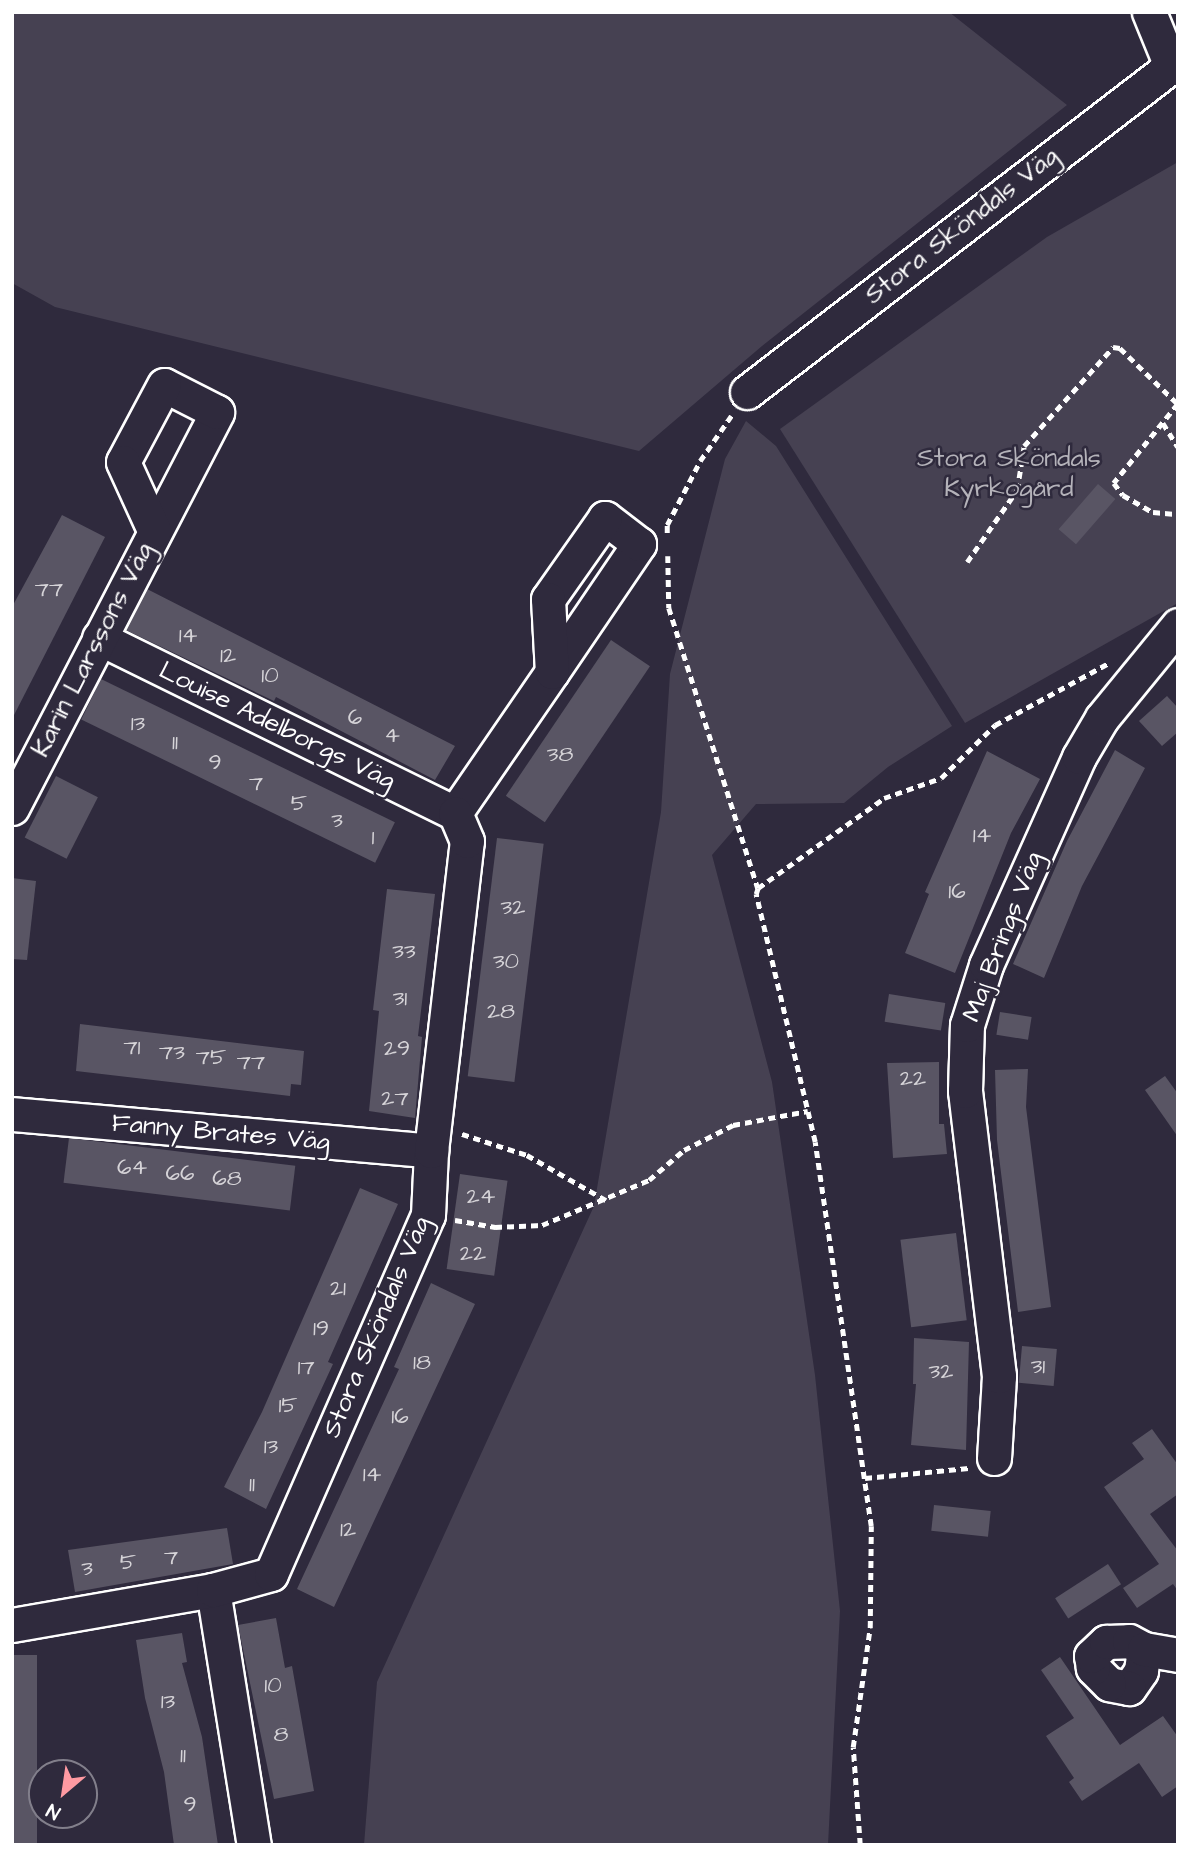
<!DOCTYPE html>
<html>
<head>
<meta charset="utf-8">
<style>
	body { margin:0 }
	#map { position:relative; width:1190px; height:1857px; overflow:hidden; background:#2f2a3d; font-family:"Architects Daughter",sans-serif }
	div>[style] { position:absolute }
	.green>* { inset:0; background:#464152 }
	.building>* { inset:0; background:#595564; transform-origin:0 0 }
	.path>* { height:4.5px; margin-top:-2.25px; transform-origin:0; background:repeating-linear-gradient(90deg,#fff 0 7px,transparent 0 12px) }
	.roads { filter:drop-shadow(2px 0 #fff) drop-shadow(-2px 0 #fff) drop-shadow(0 2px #fff) drop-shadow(0 -2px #fff) }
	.minor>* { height:33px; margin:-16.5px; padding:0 16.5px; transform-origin:16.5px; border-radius:16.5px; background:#2f2a3d }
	span { translate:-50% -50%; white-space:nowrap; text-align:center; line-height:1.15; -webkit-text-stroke:5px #2f2a3d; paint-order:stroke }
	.number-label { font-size:23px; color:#d6d4d8 }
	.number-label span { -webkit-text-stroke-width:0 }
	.street-label { font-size:26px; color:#fff }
	.park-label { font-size:26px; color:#b5b3ba }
	.frame { position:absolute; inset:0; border:14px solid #fff; pointer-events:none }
	.north { position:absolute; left:28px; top:1759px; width:70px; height:70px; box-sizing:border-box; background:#2f2a3d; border:2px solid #827f8b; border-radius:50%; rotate:209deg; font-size:19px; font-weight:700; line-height:28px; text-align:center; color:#fff }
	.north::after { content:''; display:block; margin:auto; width:24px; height:32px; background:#ff9aa2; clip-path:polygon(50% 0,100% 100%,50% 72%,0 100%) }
</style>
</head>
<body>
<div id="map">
	<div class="green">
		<i style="clip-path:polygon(12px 12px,949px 12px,1067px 105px,762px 346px,639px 451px,55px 307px,12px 283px)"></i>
		<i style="clip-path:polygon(1178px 162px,1178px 603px,965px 723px,780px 429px,1047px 237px)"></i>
		<i style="clip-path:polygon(746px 421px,776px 446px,952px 726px,888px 767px,844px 803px,756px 804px,712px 855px,772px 1082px,815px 1375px,840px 1611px,828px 1845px,364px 1845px,377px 1682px,594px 1206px,661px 812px,670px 674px,725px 459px)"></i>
	</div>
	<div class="building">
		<i style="left:1098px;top:484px;width:23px;height:60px;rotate:41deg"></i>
		<i style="clip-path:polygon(62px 515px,105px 537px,12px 719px,12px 607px)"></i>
		<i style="clip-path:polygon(147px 589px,455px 746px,435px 780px,276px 697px,274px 701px,126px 630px)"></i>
		<i style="left:611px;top:640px;width:47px;height:188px;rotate:34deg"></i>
		<i style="left:101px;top:679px;width:327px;height:45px;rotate:26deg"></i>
		<i style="clip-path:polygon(1167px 696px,1178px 708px,1178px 732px,1162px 746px,1139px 721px)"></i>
		<i style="clip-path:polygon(1115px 750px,1145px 768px,1082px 886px,1044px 978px,1013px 964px,1067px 841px)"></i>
		<i style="clip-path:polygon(987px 751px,1040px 779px,1011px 833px,955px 973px,905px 953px,929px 894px,925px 892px)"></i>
		<i style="left:56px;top:776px;width:47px;height:69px;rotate:27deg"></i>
		<i style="left:497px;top:838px;width:47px;height:240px;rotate:7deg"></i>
		<i style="clip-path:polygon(12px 878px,36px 881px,27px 960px,12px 959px)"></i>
		<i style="clip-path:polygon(387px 889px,435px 894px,418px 1036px,422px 1037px,415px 1118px,369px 1111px,379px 1011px,373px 1010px)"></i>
		<i style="left:889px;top:994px;width:57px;height:28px;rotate:9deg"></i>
		<i style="left:1000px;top:1012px;width:32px;height:23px;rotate:9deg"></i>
		<i style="clip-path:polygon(80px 1024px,304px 1051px,301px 1085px,291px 1084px,290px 1096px,76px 1071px)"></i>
		<i style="clip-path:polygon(939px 1062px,939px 1124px,944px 1124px,947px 1154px,893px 1158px,887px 1063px)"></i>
		<i style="clip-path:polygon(1028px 1069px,1026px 1107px,1051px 1307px,1018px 1312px,997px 1140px,995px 1070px)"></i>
		<i style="clip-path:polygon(1165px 1076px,1178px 1094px,1178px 1137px,1145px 1090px)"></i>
		<i style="left:69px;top:1138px;width:228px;height:45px;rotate:7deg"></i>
		<i style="left:460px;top:1174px;width:48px;height:96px;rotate:8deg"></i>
		<i style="clip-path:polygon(360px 1188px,398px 1204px,328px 1362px,333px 1364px,266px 1509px,224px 1487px,262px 1412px)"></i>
		<i style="left:956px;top:1233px;width:88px;height:56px;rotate:83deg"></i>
		<i style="clip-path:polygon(431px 1283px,475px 1304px,334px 1607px,297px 1589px,399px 1369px,394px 1367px)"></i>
		<i style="clip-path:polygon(914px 1338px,969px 1342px,966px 1450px,911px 1445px,916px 1384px,913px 1384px)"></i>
		<i style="left:1022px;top:1346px;width:35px;height:37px;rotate:5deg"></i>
		<i style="clip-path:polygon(1152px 1429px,1178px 1465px,1178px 1494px,1150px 1514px,1178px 1551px,1178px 1591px,1173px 1584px,1137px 1608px,1123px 1588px,1159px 1564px,1104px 1487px,1144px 1459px,1132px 1443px)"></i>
		<i style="left:934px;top:1505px;width:57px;height:26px;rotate:6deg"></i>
		<i style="clip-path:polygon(227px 1528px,233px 1564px,75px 1592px,68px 1550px)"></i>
		<i style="left:1108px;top:1564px;width:24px;height:63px;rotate:57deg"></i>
		<i style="clip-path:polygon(276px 1618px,285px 1668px,292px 1666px,314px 1791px,274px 1799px,238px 1625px)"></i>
		<i style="clip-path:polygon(182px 1633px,187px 1662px,182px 1663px,202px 1737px,218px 1845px,174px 1845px,164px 1772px,145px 1698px,136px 1640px)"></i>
		<i style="left:12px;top:1655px;width:25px;height:190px"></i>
		<i style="clip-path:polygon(1060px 1657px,1120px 1745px,1163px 1716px,1178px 1737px,1178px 1786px,1162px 1797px,1139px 1763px,1082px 1801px,1069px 1782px,1074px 1778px,1046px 1736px,1074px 1718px,1041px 1670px)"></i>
	</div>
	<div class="path">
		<i style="left:1178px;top:404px;width:102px;rotate:129deg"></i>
		<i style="left:1114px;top:483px;width:15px;rotate:53deg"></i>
		<i style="left:1123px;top:495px;width:34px;rotate:30deg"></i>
		<i style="left:1153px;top:512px;width:25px;rotate:5deg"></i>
		<i style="left:1163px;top:423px;width:28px;rotate:58deg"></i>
		<i style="left:667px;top:533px;width:8px;rotate:-90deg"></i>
		<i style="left:667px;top:525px;width:72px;rotate:-62.7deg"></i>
		<i style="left:700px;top:461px;width:55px;rotate:-55.4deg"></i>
		<i style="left:668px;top:556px;width:52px;rotate:88.9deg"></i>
		<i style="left:669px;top:608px;width:294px;rotate:72.4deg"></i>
		<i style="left:967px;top:562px;width:88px;rotate:-55.2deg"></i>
		<i style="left:1017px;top:490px;width:45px;rotate:-81deg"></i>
		<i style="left:1024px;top:446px;width:133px;rotate:-48deg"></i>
		<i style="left:1113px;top:347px;width:7px;rotate:8deg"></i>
		<i style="left:1120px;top:348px;width:81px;rotate:44deg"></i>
		<i style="left:462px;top:1134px;width:68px;rotate:17.9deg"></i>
		<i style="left:527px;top:1155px;width:91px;rotate:29.7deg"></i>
		<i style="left:455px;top:1220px;width:41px;rotate:9.9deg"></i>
		<i style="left:495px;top:1227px;width:47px;rotate:-2.4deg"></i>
		<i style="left:542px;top:1225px;width:116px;rotate:-22.8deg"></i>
		<i style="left:649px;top:1180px;width:46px;rotate:-40.6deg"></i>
		<i style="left:684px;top:1150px;width:55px;rotate:-27deg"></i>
		<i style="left:733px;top:1125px;width:76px;rotate:-10.6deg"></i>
		<i style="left:865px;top:1478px;width:104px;rotate:-5.5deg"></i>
		<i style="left:860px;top:1845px;width:98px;rotate:-94.1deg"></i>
		<i style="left:853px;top:1747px;width:120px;rotate:-81.9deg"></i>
		<i style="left:870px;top:1628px;width:102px;rotate:-89.4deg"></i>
		<i style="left:871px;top:1526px;width:388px;rotate:-98.3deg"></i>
		<i style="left:815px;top:1142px;width:255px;rotate:-103.4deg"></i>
		<i style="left:756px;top:894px;width:6px;rotate:-72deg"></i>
		<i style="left:758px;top:888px;width:155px;rotate:-35.5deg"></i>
		<i style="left:884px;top:798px;width:60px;rotate:-19.3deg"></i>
		<i style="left:941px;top:778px;width:76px;rotate:-44.5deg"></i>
		<i style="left:995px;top:725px;width:128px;rotate:-28.6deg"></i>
	</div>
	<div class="roads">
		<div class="minor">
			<i style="left:1149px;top:12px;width:58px;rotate:67.8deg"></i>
			<i style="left:747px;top:392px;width:543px;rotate:-37.52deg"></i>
			<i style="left:99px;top:638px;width:397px;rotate:26.2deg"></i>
			<i style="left:12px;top:808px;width:446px;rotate:-62.6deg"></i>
			<i style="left:217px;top:412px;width:59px;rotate:-153deg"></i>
			<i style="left:164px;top:385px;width:87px;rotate:118deg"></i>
			<i style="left:123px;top:462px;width:75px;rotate:65.5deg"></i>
			<i style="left:455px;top:813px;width:171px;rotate:-55.5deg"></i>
			<i style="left:552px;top:672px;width:155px;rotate:-55.8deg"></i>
			<i style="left:639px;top:544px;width:43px;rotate:-142.6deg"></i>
			<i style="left:605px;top:518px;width:99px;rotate:125.1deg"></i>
			<i style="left:548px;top:599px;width:73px;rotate:86.9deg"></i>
			<i style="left:12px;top:1114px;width:421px;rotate:5deg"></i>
			<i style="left:994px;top:1458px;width:82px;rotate:-86.5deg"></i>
			<i style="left:999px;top:1376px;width:287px;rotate:-96.8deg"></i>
			<i style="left:965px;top:1091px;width:66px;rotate:-88.3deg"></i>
			<i style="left:967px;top:1025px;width:63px;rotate:-72.4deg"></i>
			<i style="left:986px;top:965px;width:228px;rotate:-65.9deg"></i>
			<i style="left:1079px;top:757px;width:45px;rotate:-59.5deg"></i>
			<i style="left:1102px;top:718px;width:120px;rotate:-50.7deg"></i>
			<i style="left:213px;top:1590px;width:258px;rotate:80.9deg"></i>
			<i style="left:12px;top:1625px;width:204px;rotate:-9.9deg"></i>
			<i style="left:213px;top:1590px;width:60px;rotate:-15.4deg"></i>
			<i style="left:271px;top:1574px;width:392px;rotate:-66.4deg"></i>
			<i style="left:428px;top:1215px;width:64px;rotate:-87.3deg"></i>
			<i style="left:431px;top:1151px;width:312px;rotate:-83.4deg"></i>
			<i style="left:467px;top:841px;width:30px;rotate:-113deg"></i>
			<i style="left:1144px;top:1649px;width:22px;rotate:98deg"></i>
			<i style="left:1141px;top:1671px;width:21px;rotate:125deg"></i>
			<i style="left:1129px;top:1688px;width:20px;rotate:-169deg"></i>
			<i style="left:1109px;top:1684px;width:23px;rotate:-135deg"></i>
			<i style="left:1093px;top:1668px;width:12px;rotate:-99deg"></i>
			<i style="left:1091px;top:1656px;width:21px;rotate:-43deg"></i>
			<i style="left:1106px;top:1642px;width:23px;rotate:-2deg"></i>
			<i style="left:1129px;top:1641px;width:17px;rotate:28deg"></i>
			<i style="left:1144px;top:1649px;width:35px;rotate:10deg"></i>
		</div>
	</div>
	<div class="number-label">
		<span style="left:49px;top:589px">77</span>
		<span style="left:188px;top:635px">14</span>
		<span style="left:228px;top:655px">12</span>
		<span style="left:270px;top:675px">10</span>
		<span style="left:355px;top:717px">6</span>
		<span style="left:138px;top:723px">13</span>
		<span style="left:392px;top:735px">4</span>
		<span style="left:175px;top:742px">11</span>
		<span style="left:560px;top:754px">38</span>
		<span style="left:215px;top:762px">9</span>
		<span style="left:256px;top:783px">7</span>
		<span style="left:299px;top:803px">5</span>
		<span style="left:337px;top:820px">3</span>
		<span style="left:982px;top:835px">14</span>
		<span style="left:373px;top:837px">1</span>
		<span style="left:957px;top:891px">16</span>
		<span style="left:513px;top:907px">32</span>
		<span style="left:404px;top:951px">33</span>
		<span style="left:506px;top:961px">30</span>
		<span style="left:400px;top:998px">31</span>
		<span style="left:501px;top:1011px">28</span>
		<span style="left:132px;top:1047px">71</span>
		<span style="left:397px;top:1048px">29</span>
		<span style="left:172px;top:1052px">73</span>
		<span style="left:211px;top:1057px">75</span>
		<span style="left:251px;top:1062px">77</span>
		<span style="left:913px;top:1078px">22</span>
		<span style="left:395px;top:1098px">27</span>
		<span style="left:132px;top:1167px">64</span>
		<span style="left:180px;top:1173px">66</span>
		<span style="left:227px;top:1178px">68</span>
		<span style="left:481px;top:1196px">24</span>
		<span style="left:473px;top:1253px">22</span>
		<span style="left:338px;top:1288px">21</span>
		<span style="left:321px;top:1328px">19</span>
		<span style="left:422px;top:1362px">18</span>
		<span style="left:1038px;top:1366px">31</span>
		<span style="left:306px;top:1367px">17</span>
		<span style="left:941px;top:1371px">32</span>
		<span style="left:288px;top:1405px">15</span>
		<span style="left:400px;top:1416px">16</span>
		<span style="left:271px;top:1446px">13</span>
		<span style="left:372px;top:1474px">14</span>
		<span style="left:252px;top:1484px">11</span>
		<span style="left:348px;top:1529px">12</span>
		<span style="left:171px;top:1557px">7</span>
		<span style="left:128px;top:1562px">5</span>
		<span style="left:87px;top:1568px">3</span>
		<span style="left:273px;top:1685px">10</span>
		<span style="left:168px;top:1701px">13</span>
		<span style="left:281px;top:1734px">8</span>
		<span style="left:183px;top:1755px">11</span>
		<span style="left:190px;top:1804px">9</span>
	</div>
	<div class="street-label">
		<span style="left:962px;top:226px;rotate:-38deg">Stora Sköndals Väg</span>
		<span style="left:93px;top:650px;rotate:-63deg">Karin Larssons Väg</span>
		<span style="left:277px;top:726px;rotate:26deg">Louise Adelborgs Väg</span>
		<span style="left:1003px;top:937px;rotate:-69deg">Maj Brings Väg</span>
		<span style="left:221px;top:1133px;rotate:5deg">Fanny Brates Väg</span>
		<span style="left:377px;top:1327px;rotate:-67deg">Stora Sköndals Väg</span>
	</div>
	<div class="park-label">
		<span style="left:1009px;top:474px">Stora Sköndals<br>Kyrkogård</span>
	</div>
	<div class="frame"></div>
	<div class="north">N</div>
</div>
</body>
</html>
